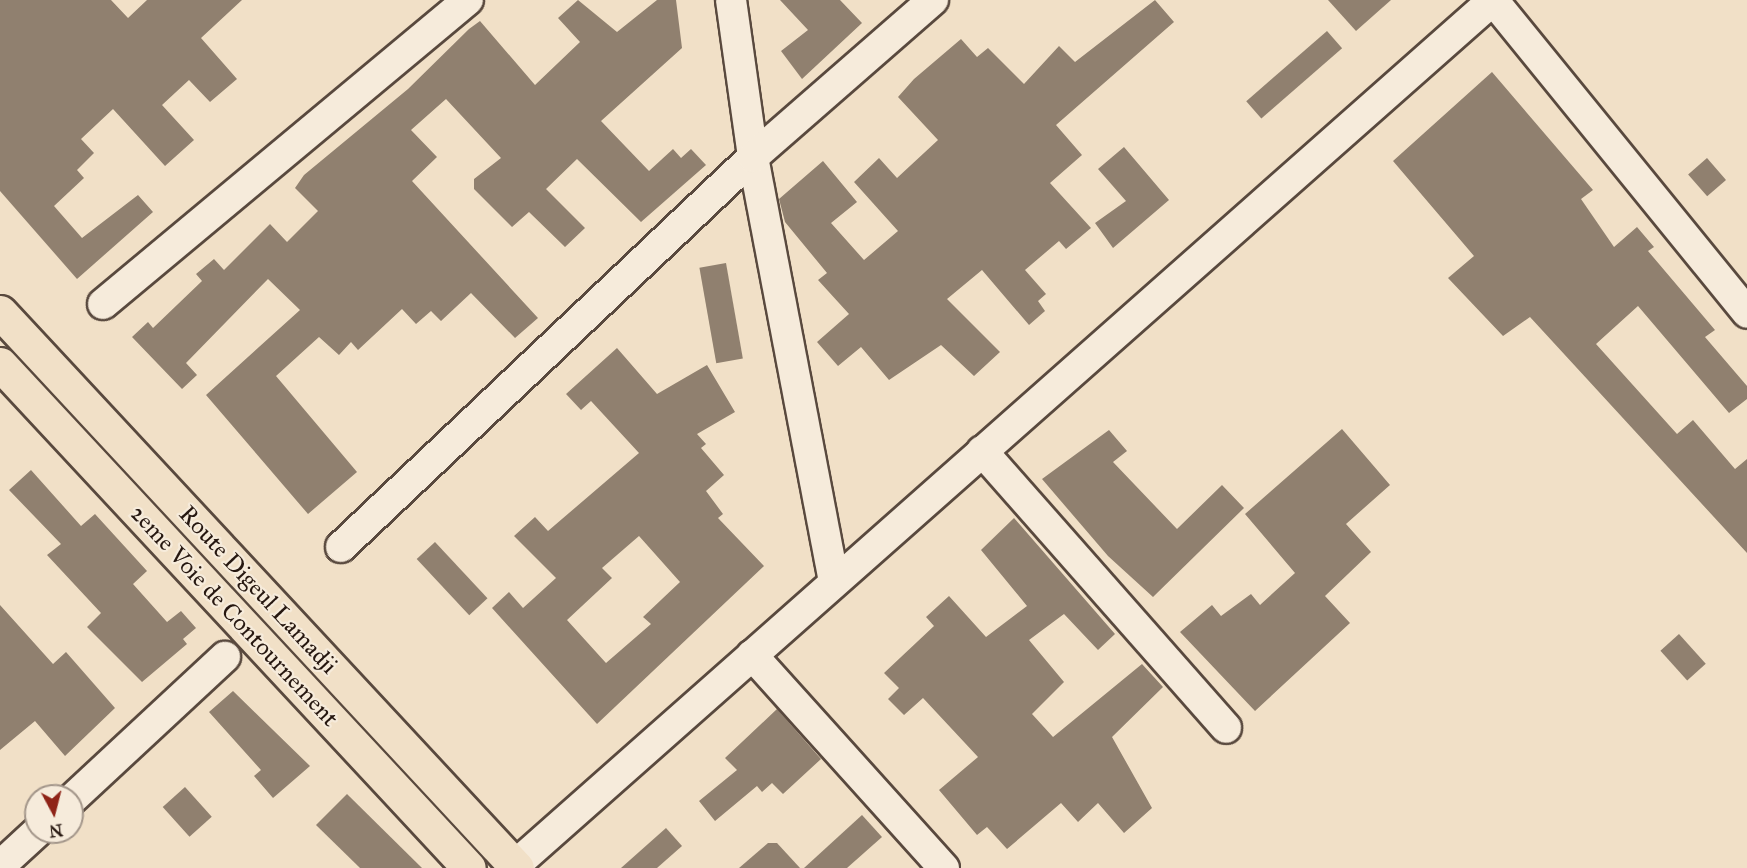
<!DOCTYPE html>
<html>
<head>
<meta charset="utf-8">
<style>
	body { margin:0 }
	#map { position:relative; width:1747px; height:868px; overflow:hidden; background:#f1e0c7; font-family:"IM FELL Great Primer",serif }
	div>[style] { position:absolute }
	.building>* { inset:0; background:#90806f; transform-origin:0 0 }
	.roads { filter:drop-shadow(2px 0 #59493e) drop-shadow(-2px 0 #59493e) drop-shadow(0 2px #59493e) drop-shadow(0 -2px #59493e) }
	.minor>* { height:30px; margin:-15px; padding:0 15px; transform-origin:15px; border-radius:15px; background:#f6ebdb }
	.major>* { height:33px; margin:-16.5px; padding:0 16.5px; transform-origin:16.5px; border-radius:16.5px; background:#f1e0c7 }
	span { translate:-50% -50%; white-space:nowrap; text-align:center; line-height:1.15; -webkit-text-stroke:4.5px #f6ebdb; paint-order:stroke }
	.street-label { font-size:24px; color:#261710 }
	.north { position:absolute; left:24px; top:784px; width:60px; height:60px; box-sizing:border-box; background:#f6ebdb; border:2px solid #a3968a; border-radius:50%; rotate:173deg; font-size:16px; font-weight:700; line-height:24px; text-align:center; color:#261710 }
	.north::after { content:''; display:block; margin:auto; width:21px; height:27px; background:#8f2418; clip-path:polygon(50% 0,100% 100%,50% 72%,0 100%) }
</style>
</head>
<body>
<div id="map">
	<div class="building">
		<i style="clip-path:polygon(0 0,111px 0,128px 18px,147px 0,242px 0,201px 38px,237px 79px,210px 102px,189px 80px,162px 105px,194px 140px,165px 166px,113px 109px,81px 139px,94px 153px,77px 170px,84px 178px,54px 206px,82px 238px,138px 195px,153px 212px,77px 279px,0 191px)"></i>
		<i style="clip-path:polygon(578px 0,617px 32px,657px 0,676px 0,682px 48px,601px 121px,649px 171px,673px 149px,681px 158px,691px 149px,706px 165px,641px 222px,577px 159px,546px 189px,585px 228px,565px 247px,529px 212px,512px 227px,474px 189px,474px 179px,501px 158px,446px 99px,411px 130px,437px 157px,412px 181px,538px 318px,515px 338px,471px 293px,441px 321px,431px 311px,416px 324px,402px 309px,358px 350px,351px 342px,339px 355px,319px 337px,276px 376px,357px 472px,308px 514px,206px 395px,300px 310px,268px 279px,186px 363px,197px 375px,182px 389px,132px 337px,148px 322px,153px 328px,202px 281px,196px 274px,214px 259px,224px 270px,270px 224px,287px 242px,318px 211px,295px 188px,304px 175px,408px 89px,469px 29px,480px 21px,535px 85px,580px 42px,558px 18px)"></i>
		<i style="clip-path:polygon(780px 0,840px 0,862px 23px,802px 79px,781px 51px,808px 30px)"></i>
		<i style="clip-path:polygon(1155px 0,1174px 22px,1056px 125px,1082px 155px,1050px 183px,1091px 228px,1066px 249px,1059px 241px,1025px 270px,1046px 294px,1038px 301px,1045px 311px,1029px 325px,982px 270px,947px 299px,1000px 352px,974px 376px,941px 345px,889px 380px,861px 347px,838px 366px,817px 342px,849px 314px,818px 280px,827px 273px,785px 222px,779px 199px,823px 161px,857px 202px,831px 223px,864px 260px,898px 231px,854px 182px,879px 158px,897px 178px,938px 140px,898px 97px,914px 79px,961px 39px,977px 57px,988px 48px,1024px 84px,1059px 46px,1075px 62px)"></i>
		<i style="clip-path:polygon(1328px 0,1391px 0,1356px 31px)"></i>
		<i style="left:1327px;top:31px;width:23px;height:107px;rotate:49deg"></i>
		<i style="clip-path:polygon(1492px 72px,1593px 190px,1581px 199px,1614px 247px,1637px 227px,1654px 247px,1648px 251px,1715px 330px,1705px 337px,1747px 386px,1747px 399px,1729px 413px,1638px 306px,1596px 344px,1677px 434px,1693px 420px,1735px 469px,1747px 459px,1747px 553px,1530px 317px,1503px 336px,1448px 278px,1474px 256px,1393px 161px)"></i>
		<i style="clip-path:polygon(1124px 147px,1169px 200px,1113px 248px,1095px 223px,1126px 201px,1098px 169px)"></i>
		<i style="left:1707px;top:158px;width:29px;height:25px;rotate:49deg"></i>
		<i style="left:726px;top:263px;width:97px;height:27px;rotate:80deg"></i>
		<i style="clip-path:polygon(evenodd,617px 348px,657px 394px,707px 365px,735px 412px,697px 434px,706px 444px,701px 448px,724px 475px,706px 491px,723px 514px,718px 518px,764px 566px,597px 724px,492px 608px,509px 592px,523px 608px,556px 578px,514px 536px,535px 517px,548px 531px,639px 453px,591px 401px,581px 410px,566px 394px,617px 348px,639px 536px,680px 582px,643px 617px,651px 624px,606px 663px,567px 620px,612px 578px,602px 568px,639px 536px)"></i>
		<i style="clip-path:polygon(1342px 429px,1390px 485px,1346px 524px,1371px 552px,1325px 596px,1350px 623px,1255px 711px,1180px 632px,1212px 605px,1221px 616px,1251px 594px,1260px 605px,1295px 573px,1245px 514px)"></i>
		<i style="clip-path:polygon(1109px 430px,1127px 451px,1113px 462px,1177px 529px,1222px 485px,1244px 508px,1153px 597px,1108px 556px,1042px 479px)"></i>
		<i style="clip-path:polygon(31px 470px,81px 526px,95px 514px,147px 571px,133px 584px,167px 622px,181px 611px,196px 628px,183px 639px,187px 644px,142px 682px,87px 627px,101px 613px,47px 555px,61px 544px,9px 490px)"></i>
		<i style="clip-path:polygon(1014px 518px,1115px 634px,1098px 650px,1064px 614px,1029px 640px,1064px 682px,1032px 714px,1053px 737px,1142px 664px,1163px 687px,1112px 737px,1152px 808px,1124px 833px,1098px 803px,1078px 822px,1061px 803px,1007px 849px,987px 827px,977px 835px,939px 790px,978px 757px,923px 698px,904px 715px,888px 699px,899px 688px,884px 673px,934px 626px,926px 617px,949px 596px,986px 637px,1027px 606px,981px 550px)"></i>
		<i style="left:435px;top:542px;width:77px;height:25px;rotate:47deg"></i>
		<i style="clip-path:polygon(0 605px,53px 664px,66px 652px,115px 708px,65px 756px,35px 721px,0 750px)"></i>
		<i style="left:1679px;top:634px;width:40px;height:25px;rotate:48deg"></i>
		<i style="clip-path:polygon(233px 691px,310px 766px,273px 798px,254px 776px,261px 770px,209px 712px)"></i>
		<i style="clip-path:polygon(777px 709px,821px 759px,783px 794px,772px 783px,762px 792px,757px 786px,715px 821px,699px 801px,737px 770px,725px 758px)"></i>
		<i style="left:185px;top:787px;width:40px;height:30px;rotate:48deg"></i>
		<i style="clip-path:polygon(347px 794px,422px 868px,360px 868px,316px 825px)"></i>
		<i style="clip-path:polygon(862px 815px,882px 837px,847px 868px,804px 868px)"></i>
		<i style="clip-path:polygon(666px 828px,682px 846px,657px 868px,621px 868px)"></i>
		<i style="clip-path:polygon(768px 843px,777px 843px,800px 868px,739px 868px)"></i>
	</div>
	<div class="roads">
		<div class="minor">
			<i style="left:731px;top:0;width:159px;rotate:82deg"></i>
			<i style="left:753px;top:157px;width:432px;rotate:79.2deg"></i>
			<i style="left:1493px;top:0;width:403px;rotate:50.9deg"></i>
			<i style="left:103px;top:304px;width:475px;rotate:-39.8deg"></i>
			<i style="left:982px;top:451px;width:369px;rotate:48.6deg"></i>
			<i style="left:341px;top:547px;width:567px;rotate:-43.43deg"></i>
			<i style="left:753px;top:157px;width:239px;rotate:-41.1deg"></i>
			<i style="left:752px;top:655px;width:287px;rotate:48deg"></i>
			<i style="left:72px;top:799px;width:209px;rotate:-42.9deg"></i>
			<i style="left:0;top:866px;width:50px;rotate:-42.6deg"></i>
			<i style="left:512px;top:868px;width:1310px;rotate:-41.5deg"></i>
		</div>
		<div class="major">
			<i style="left:0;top:312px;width:759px;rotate:47.08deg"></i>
			<i style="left:0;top:364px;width:688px;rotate:47.06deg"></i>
		</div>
	</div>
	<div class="street-label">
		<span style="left:258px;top:590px;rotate:47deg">Route Digeul Lamadji</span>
		<span style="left:234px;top:616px;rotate:47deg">2eme Voie de Contournement</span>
	</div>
	<div class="north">N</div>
</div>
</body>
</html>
